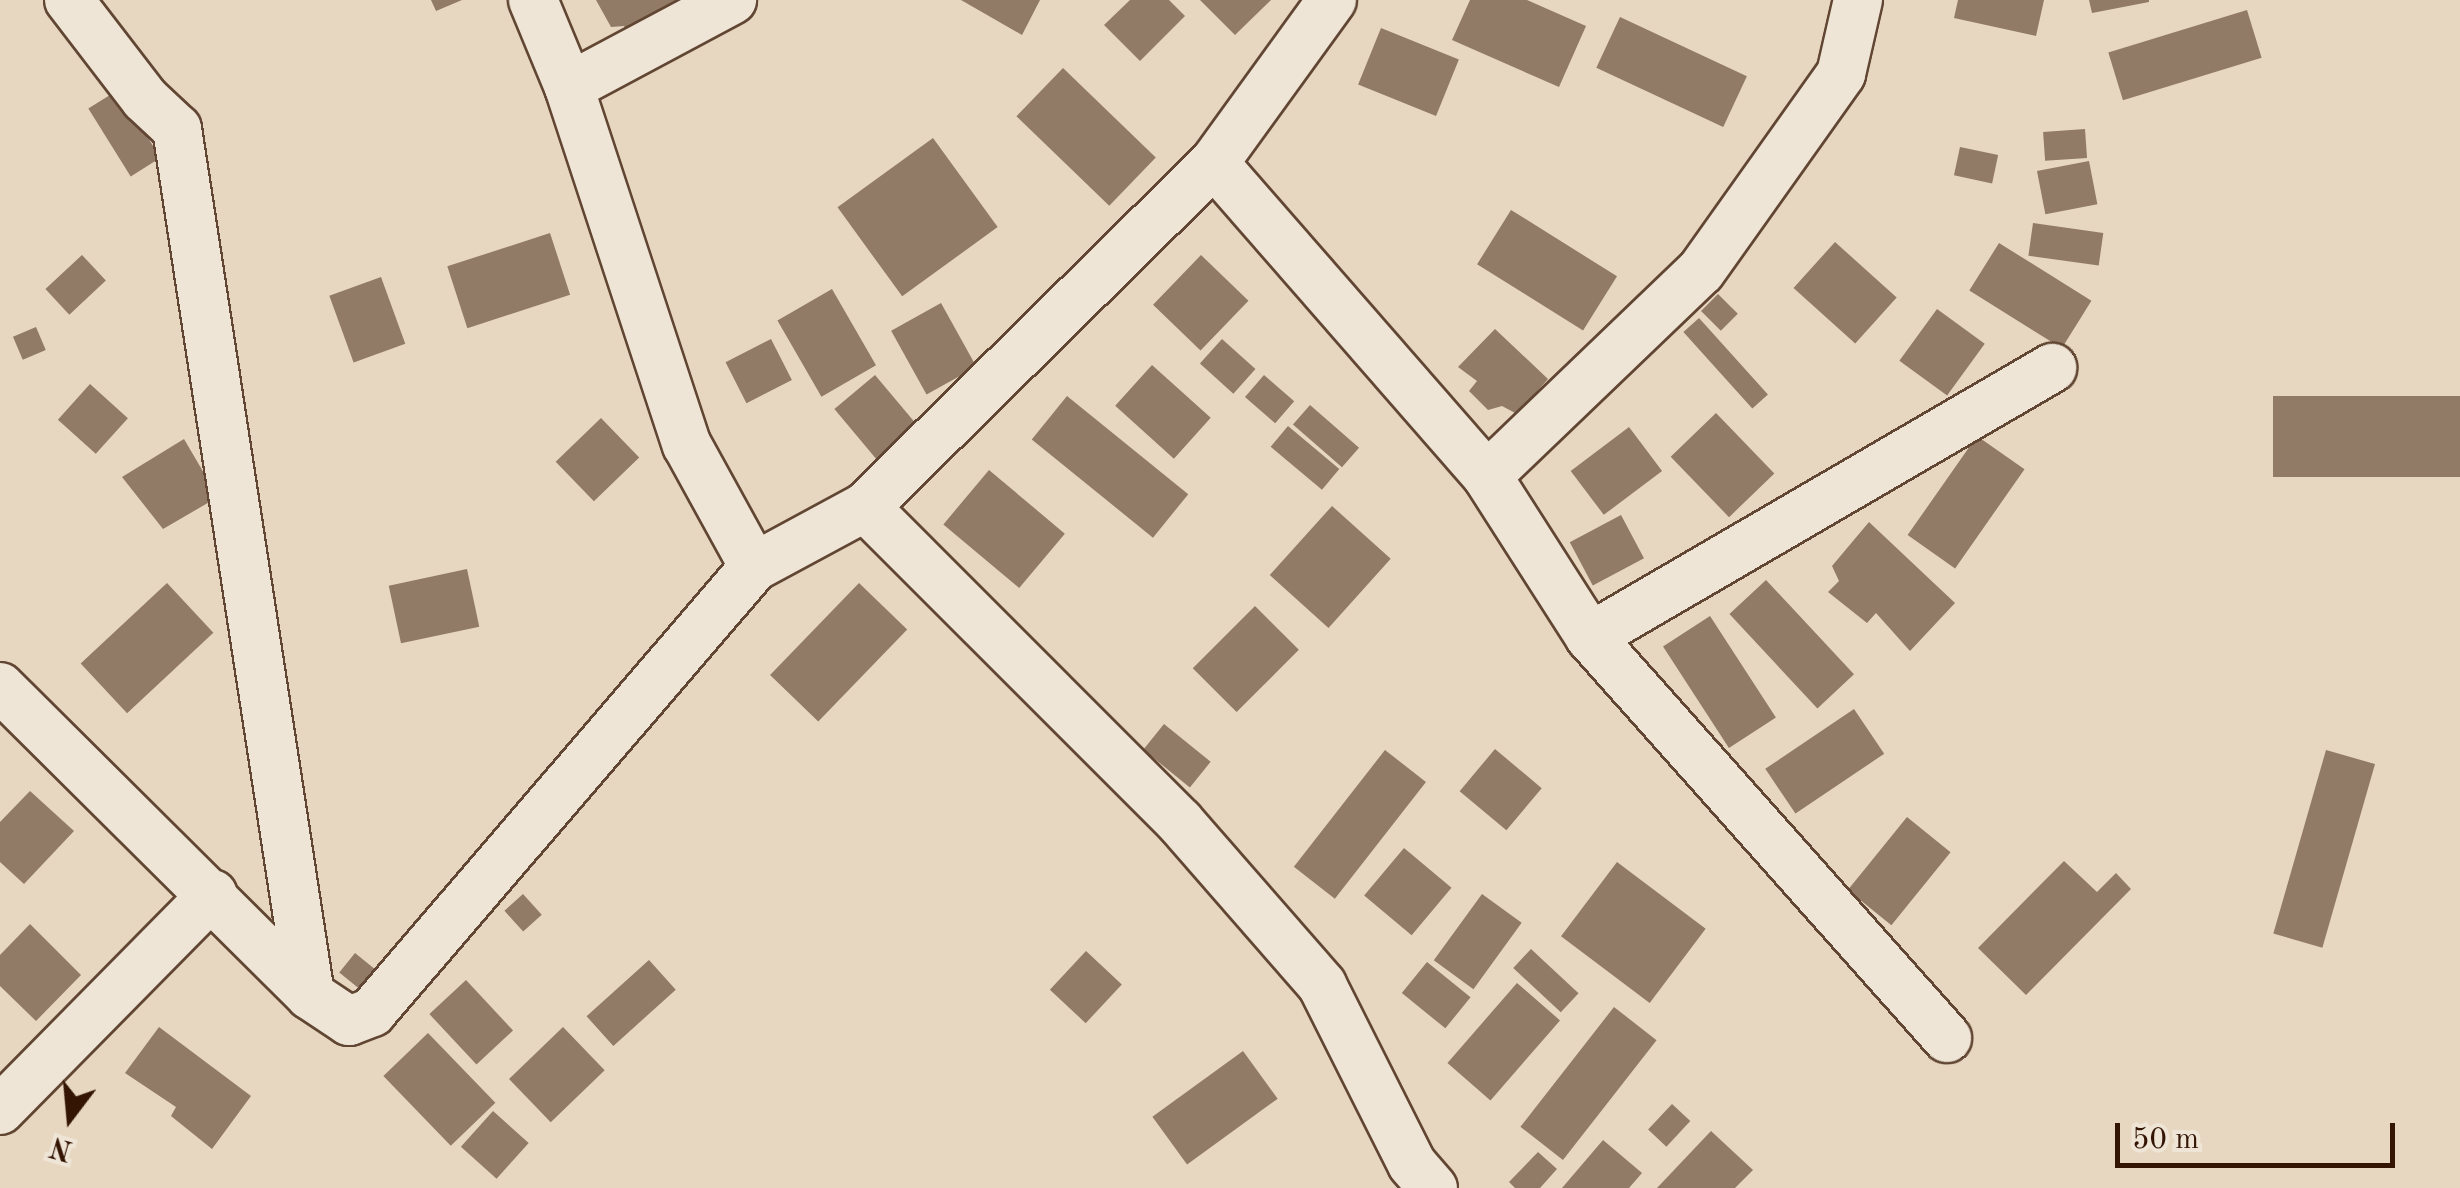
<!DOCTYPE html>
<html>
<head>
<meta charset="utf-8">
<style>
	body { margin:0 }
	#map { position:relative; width:2460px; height:1188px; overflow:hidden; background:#e7d7c0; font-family:"Old Standard TT",serif }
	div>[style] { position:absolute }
	.building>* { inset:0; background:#917a66; transform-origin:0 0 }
	.roads { filter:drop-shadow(2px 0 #614633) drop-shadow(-2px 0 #614633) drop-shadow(0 2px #614633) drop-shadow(0 -2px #614633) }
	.minor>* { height:48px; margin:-24px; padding:0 24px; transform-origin:24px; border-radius:24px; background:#efe5d6 }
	span { translate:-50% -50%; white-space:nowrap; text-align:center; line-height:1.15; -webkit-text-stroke:10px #efe5d6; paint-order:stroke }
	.north { position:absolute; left:20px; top:1068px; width:100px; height:100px; -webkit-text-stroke:8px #efe5d6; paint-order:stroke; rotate:196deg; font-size:28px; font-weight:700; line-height:40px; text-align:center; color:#341504 }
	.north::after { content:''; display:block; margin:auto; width:35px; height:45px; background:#341504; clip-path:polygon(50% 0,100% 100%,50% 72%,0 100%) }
	.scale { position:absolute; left:2115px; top:1123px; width:280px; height:45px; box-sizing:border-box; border:5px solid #341504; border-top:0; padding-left:12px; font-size:30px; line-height:35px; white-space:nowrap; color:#341504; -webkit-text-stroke:8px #efe5d6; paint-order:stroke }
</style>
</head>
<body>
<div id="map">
	<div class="building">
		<i style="clip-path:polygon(431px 0,462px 0,436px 11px)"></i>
		<i style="clip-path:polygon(596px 0,678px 0,685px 14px,632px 43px,624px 26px,611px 27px)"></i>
		<i style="clip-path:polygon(961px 0,1040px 0,1022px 35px)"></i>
		<i style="clip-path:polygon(1130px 0,1169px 0,1185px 16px,1140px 61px,1104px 25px)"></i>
		<i style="clip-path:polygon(1200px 0,1271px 0,1235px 35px)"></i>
		<i style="clip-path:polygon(1470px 0,1527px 0,1586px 26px,1559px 87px,1452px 40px)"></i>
		<i style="clip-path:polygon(1958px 0,2044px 0,2036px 36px,1954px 18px)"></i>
		<i style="clip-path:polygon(2089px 0,2149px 0,2149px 2px,2092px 13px)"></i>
		<i style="left:2247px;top:10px;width:50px;height:145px;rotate:73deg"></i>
		<i style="left:1620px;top:17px;width:140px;height:56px;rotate:25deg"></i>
		<i style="left:1381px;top:28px;width:84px;height:61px;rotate:22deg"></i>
		<i style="left:1063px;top:68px;width:129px;height:67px;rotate:44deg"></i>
		<i style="left:118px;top:90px;width:80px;height:35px;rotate:58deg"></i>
		<i style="left:2085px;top:129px;width:29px;height:42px;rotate:86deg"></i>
		<i style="left:933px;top:138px;width:110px;height:118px;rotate:54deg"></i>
		<i style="left:1960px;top:147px;width:39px;height:29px;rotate:12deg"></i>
		<i style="left:2089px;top:161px;width:44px;height:53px;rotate:79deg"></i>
		<i style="left:1511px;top:210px;width:125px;height:64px;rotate:32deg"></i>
		<i style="left:2033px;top:223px;width:71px;height:33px;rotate:8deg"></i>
		<i style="left:550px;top:233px;width:65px;height:108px;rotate:72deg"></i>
		<i style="left:1835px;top:242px;width:83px;height:62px;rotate:42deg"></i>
		<i style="left:1999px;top:243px;width:109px;height:56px;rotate:32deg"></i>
		<i style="left:82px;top:255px;width:35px;height:50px;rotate:47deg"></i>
		<i style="left:1201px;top:255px;width:66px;height:69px;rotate:44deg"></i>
		<i style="left:381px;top:277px;width:71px;height:55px;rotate:70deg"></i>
		<i style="left:832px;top:289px;width:88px;height:63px;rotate:60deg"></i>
		<i style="left:1718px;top:294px;width:28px;height:24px;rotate:45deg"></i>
		<i style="left:941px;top:303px;width:73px;height:57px;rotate:61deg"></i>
		<i style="left:1937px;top:309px;width:59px;height:64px;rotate:36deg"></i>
		<i style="left:1699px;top:318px;width:103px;height:21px;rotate:48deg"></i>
		<i style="left:36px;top:327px;width:25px;height:25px;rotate:67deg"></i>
		<i style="clip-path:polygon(1495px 329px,1548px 379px,1517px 414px,1502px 406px,1488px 410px,1469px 391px,1477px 381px,1458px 367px)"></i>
		<i style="left:771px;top:339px;width:46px;height:51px;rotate:63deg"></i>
		<i style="left:1222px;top:339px;width:45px;height:33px;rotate:42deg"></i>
		<i style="left:1152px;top:365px;width:79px;height:55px;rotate:42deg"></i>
		<i style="left:875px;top:375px;width:69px;height:53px;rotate:50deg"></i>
		<i style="left:1264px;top:375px;width:40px;height:29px;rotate:41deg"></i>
		<i style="left:90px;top:384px;width:51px;height:48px;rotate:42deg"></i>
		<i style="left:1067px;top:396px;width:156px;height:56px;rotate:39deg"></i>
		<i style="left:2460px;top:396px;width:81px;height:187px;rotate:90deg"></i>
		<i style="left:1310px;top:405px;width:65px;height:26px;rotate:41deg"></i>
		<i style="left:1716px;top:413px;width:84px;height:63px;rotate:46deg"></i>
		<i style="left:601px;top:418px;width:55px;height:63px;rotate:46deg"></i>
		<i style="left:1288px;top:426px;width:67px;height:27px;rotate:40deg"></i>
		<i style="left:1629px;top:427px;width:55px;height:73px;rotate:53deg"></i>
		<i style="left:1977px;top:436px;width:58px;height:121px;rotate:35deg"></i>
		<i style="clip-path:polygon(184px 439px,218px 497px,163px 529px,122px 477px)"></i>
		<i style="left:989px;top:470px;width:99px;height:71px;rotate:40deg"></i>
		<i style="left:1332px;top:506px;width:79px;height:93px;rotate:42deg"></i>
		<i style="left:1621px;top:515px;width:49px;height:58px;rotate:62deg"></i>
		<i style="clip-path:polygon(1869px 522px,1955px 603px,1910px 651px,1876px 613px,1867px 623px,1828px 592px,1839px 581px,1832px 566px)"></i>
		<i style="left:467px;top:569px;width:59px;height:80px;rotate:78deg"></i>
		<i style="left:1766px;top:580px;width:129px;height:50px;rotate:47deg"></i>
		<i style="left:167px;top:583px;width:68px;height:118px;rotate:47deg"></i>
		<i style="left:859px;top:583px;width:67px;height:128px;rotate:44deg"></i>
		<i style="left:1255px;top:606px;width:62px;height:88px;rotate:45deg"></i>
		<i style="left:1710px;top:616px;width:121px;height:56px;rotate:57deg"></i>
		<i style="left:1854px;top:709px;width:54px;height:107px;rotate:56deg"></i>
		<i style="left:1164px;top:724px;width:60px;height:33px;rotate:39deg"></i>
		<i style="left:1495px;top:749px;width:61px;height:55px;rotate:40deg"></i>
		<i style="left:1385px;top:750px;width:52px;height:148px;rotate:38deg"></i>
		<i style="left:2326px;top:750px;width:51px;height:191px;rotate:16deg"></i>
		<i style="clip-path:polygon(30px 791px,74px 831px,24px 884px,0 862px,0 822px)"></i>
		<i style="left:1907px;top:817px;width:56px;height:94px;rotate:39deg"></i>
		<i style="left:1404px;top:848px;width:62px;height:62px;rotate:40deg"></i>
		<i style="clip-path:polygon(2064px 861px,2097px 892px,2116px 873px,2131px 889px,2026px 995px,1978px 948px)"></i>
		<i style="left:1617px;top:862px;width:111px;height:93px;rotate:37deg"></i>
		<i style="left:523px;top:894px;width:28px;height:25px;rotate:48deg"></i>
		<i style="left:1482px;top:894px;width:49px;height:82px;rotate:36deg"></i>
		<i style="clip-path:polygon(30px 924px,81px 975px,36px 1021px,0 986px,0 955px)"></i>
		<i style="left:1531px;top:949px;width:65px;height:26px;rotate:43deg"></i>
		<i style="left:1086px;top:951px;width:49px;height:53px;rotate:43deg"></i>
		<i style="left:355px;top:953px;width:27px;height:25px;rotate:39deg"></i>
		<i style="left:649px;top:960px;width:40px;height:84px;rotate:48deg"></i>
		<i style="left:1427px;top:962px;width:56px;height:40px;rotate:39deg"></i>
		<i style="left:466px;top:980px;width:69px;height:50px;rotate:47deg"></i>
		<i style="left:1517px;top:983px;width:57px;height:106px;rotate:41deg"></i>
		<i style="left:1614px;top:1007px;width:54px;height:152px;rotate:38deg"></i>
		<i style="clip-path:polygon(159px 1027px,251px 1096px,212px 1149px,171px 1116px,176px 1107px,125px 1073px)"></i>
		<i style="left:563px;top:1027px;width:60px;height:75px;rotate:46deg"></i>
		<i style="left:428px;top:1033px;width:97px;height:62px;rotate:46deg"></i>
		<i style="left:1243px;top:1051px;width:59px;height:112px;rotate:54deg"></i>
		<i style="left:1672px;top:1104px;width:25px;height:35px;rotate:43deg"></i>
		<i style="left:493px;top:1111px;width:48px;height:48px;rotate:42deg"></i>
		<i style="clip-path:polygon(1711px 1131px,1753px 1170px,1735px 1188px,1657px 1188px)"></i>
		<i style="clip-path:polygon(1603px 1140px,1642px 1173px,1629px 1188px,1562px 1188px)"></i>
		<i style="clip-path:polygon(1538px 1152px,1557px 1169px,1540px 1188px,1515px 1188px,1509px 1182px)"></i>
	</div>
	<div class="roads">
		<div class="minor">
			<i style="left:69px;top:0;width:125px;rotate:52.5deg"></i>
			<i style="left:145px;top:99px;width:44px;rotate:43.2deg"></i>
			<i style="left:177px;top:129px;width:876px;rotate:81.27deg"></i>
			<i style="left:533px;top:0;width:94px;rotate:67.5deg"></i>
			<i style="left:569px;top:87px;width:377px;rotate:71.8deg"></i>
			<i style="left:687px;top:445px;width:139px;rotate:61.2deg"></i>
			<i style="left:754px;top:567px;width:126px;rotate:-28.4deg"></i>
			<i style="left:865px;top:507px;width:490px;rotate:-44.6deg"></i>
			<i style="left:1214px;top:163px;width:201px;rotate:-54.1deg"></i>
			<i style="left:569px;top:87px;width:185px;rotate:-28.1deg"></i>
			<i style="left:1214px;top:163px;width:415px;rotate:48.9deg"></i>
			<i style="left:1487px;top:476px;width:191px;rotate:57.4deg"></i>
			<i style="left:1590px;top:637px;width:537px;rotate:48.32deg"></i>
			<i style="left:1487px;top:476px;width:296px;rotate:-43.8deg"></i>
			<i style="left:1701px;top:271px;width:242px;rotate:-54.6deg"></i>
			<i style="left:1841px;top:74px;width:76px;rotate:-77.1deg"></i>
			<i style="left:865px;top:507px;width:445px;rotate:45deg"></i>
			<i style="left:1180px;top:822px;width:216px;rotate:48.9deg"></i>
			<i style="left:1322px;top:985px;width:200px;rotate:63.3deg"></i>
			<i style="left:1412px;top:1164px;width:32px;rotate:49deg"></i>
			<i style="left:1590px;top:637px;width:535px;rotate:-30.21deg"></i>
			<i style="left:0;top:687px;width:437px;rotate:44.8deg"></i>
			<i style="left:310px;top:995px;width:47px;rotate:33.7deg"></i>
			<i style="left:349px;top:1021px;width:25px;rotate:-21deg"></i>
			<i style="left:372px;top:1012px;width:586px;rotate:-49.36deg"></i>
			<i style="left:0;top:1110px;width:303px;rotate:-45.4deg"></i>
		</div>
	</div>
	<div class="north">N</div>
	<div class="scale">50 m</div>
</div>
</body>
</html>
